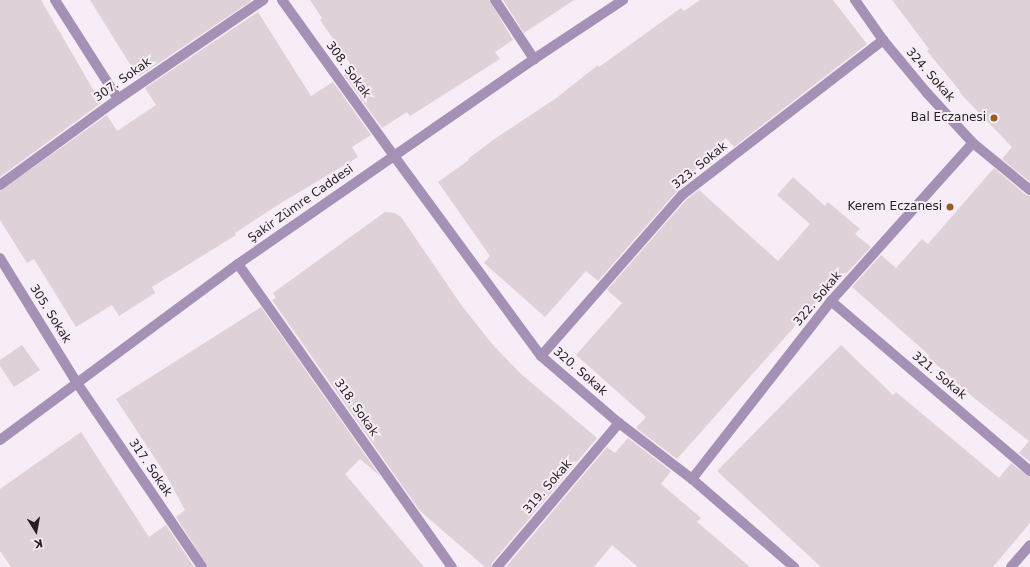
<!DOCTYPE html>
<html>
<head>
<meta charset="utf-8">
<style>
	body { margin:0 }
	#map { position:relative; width:1030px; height:567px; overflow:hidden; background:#f7edf6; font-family:"DejaVu Sans",sans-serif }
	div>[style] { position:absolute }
	.building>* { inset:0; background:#ded1d7 }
	.minor>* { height:10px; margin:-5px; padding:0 5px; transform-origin:5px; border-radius:5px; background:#a591b6 }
	.dots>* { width:11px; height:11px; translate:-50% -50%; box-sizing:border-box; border:2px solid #f7edf6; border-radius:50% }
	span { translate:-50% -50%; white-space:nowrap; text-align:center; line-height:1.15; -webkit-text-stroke:4px #f7edf6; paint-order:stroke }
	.street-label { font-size:12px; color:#231f22 }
	.poi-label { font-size:12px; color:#231f22 }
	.right { translate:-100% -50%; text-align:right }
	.north { position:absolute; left:16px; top:511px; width:40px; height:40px; -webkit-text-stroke:3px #f7edf6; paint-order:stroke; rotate:169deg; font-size:11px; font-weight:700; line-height:16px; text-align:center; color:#231f22 }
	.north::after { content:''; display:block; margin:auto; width:14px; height:18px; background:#231f22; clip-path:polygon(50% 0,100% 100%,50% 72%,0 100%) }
</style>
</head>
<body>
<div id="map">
	<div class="building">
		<i style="clip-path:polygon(0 0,41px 0,101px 103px,0 177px)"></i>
		<i style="clip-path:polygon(90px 0,250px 0,251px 1px,138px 77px)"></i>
		<i style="clip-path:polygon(310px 0,489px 0,513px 40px,495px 52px,500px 59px,410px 116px,407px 112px,382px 128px,344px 75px,354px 69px,320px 20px,322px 18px)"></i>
		<i style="clip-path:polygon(503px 0,574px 0,524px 33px)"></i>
		<i style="clip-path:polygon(700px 0,833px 0,867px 44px,734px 147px,727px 139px,686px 179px,689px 182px,677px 191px,598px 281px,586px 271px,545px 317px,484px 263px,490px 256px,438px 182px,469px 160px,468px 159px,493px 140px,555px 99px,598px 65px,599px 67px,681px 8px,684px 11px)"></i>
		<i style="clip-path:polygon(892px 0,1030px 0,1030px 182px,1002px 159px,1012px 147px,959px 92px,960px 91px,927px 51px,929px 49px)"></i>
		<i style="clip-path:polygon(258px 12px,311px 96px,333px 82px,371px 135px,352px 147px,358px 157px,281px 203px,235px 233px,236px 235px,152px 287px,155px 293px,119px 316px,112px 305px,76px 327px,34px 259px,27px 263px,0 220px,0 191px,107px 115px,117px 131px,156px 105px,145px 88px)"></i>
		<i style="clip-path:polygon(994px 168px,1026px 195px,1030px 196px,1030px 462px,1019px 453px,1029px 441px,974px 398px,928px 357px,929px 355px,852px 287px,881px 255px,896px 268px,922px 239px,928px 244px)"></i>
		<i style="clip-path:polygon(793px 177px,825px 206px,828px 202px,860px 229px,855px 234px,871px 247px,829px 292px,827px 290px,677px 459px,636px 428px,646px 417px,576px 355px,622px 303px,607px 290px,686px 200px,699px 190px,778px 261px,810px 224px,777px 195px)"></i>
		<i style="clip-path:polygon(385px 212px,395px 213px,401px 217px,462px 306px,493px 345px,521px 374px,597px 438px,492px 563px,491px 567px,485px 567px,420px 511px,272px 300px,276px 298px,273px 293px)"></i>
		<i style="clip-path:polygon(261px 307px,380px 476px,360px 459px,345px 474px,424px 567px,208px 567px,176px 517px,185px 510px,166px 475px,116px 399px)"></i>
		<i style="clip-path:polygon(22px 345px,40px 370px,14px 387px,0 366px,0 360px)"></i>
		<i style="clip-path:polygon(841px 345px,893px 395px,896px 392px,999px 478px,1011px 463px,1030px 477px,1030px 523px,993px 567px,821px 567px,717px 471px)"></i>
		<i style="clip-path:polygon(81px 432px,149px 537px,166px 525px,194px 567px,11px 567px,0 551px,0 489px)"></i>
		<i style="clip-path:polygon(628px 438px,671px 471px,661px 484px,701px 518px,697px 522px,750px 567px,638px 567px,612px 545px,594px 567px,506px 567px,607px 447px,615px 453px)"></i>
	</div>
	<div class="minor">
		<i style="left:55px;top:0;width:117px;rotate:57.5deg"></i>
		<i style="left:282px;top:0;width:192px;rotate:54.3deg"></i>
		<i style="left:394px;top:156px;width:248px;rotate:53.7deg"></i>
		<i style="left:541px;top:356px;width:103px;rotate:40.7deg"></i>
		<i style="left:619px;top:423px;width:92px;rotate:37.5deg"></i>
		<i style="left:692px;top:479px;width:135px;rotate:40.8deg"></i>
		<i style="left:495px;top:0;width:71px;rotate:56.5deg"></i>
		<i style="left:855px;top:0;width:49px;rotate:55deg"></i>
		<i style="left:883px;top:40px;width:69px;rotate:50.3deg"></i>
		<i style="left:927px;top:93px;width:68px;rotate:47.4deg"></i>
		<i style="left:973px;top:143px;width:74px;rotate:39.5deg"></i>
		<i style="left:0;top:185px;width:146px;rotate:-36.1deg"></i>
		<i style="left:118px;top:99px;width:176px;rotate:-34.3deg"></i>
		<i style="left:0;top:258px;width:147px;rotate:58.4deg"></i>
		<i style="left:77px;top:383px;width:222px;rotate:55.8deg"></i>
		<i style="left:238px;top:264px;width:371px;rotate:54.8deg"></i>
		<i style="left:831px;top:301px;width:262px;rotate:40.5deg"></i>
		<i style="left:541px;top:356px;width:214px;rotate:-48.8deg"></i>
		<i style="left:682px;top:195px;width:254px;rotate:-37.6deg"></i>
		<i style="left:0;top:440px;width:296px;rotate:-36.5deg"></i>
		<i style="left:238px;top:264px;width:360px;rotate:-34.7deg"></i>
		<i style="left:534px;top:59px;width:107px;rotate:-33.5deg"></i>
		<i style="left:692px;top:479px;width:226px;rotate:-52deg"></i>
		<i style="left:831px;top:301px;width:212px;rotate:-48.1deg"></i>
		<i style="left:497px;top:567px;width:189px;rotate:-49.7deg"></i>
		<i style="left:1011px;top:567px;width:29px;rotate:-49deg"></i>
	</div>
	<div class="dots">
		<i style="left:994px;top:118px;background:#9a5d21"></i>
		<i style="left:950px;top:207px;background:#9a5d21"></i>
	</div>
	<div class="street-label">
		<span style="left:348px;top:70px;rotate:54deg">308. Sokak</span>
		<span style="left:930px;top:75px;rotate:49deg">324. Sokak</span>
		<span style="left:123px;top:80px;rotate:-35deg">307. Sokak</span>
		<span style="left:700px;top:166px;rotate:-39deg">323. Sokak</span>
		<span style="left:301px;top:204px;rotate:-35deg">Şakir Zümre Caddesi</span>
		<span style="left:818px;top:299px;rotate:-50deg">322. Sokak</span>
		<span style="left:50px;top:314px;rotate:58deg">305. Sokak</span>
		<span style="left:580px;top:372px;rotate:41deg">320. Sokak</span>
		<span style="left:939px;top:376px;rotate:40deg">321. Sokak</span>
		<span style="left:356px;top:408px;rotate:55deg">318. Sokak</span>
		<span style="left:150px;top:468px;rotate:56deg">317. Sokak</span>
		<span style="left:548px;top:487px;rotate:-49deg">319. Sokak</span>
	</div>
	<div class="poi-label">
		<span class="right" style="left:986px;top:118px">Bal Eczanesi</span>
		<span class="right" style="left:942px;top:207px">Kerem Eczanesi</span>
	</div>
	<div class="north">K</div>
</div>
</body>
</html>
